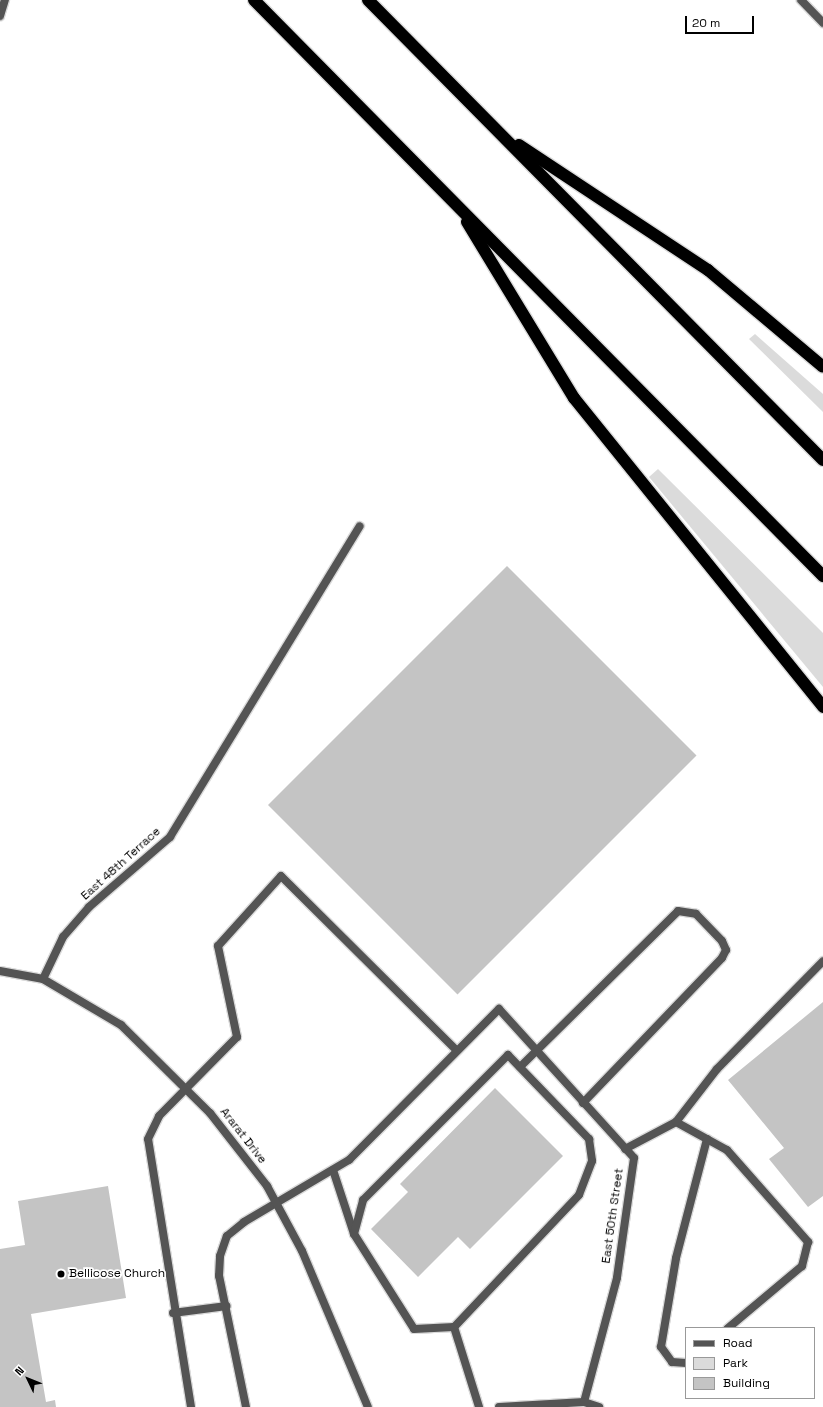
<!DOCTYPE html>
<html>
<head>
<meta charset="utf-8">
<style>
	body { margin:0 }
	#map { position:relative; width:823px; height:1407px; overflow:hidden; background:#fff; font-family:"Space Grotesk",sans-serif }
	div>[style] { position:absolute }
	.green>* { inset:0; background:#dbdbdb }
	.building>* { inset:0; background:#c4c4c4; transform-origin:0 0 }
	.roads { filter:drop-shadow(1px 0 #dbdbdb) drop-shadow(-1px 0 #dbdbdb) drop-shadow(0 1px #dbdbdb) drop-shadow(0 -1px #dbdbdb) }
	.service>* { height:8px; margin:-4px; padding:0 4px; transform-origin:4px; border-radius:4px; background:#545454 }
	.minor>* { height:8px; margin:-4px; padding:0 4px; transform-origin:4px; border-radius:4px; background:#545454 }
	.tertiary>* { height:8px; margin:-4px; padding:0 4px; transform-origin:4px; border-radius:4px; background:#545454 }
	.motorway>* { height:12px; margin:-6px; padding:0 6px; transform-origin:6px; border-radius:6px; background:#000 }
	.dots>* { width:11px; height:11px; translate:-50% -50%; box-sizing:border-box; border:2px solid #fff; border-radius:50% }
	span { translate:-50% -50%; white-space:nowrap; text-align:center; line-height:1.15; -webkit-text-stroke:3.5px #fff; paint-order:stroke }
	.street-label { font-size:12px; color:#000 }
	.poi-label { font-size:12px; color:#000 }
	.left { translate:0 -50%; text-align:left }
	.legend { position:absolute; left:685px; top:1327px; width:130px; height:72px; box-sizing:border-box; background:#fff; border:1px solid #999; margin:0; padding:5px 7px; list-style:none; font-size:12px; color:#000 }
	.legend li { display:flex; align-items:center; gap:8px; height:20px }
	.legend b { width:20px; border:1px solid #999 }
	.north { position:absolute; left:8px; top:1359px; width:40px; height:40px; -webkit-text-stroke:3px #fff; paint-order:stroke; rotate:313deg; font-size:11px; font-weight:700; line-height:16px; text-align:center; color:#000 }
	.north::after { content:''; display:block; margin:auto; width:14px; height:18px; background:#000; clip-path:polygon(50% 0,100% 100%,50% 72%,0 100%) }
	.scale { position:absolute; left:685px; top:16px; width:69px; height:18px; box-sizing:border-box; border:2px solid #000; border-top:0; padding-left:5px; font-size:12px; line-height:14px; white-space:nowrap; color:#000; -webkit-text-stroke:3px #fff; paint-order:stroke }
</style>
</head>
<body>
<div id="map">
	<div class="green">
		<i style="clip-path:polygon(755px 334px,823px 394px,823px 412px,749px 339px)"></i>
		<i style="clip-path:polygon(658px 469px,823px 633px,823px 687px,649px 477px)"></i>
	</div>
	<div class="building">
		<i style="left:507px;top:566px;width:268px;height:338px;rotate:45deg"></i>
		<i style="clip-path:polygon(823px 1002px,823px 1196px,808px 1207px,769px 1159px,784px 1148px,728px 1080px)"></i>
		<i style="clip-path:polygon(495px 1088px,563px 1156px,470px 1249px,458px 1237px,418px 1277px,371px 1229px,408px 1192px,400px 1184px)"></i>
		<i style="clip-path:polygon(108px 1186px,126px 1298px,31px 1314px,46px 1402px,55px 1400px,56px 1407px,0 1407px,0 1249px,25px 1245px,18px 1201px)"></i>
	</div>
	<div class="roads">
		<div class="service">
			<i style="left:520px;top:1067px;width:222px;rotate:-44.6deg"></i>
			<i style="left:678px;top:911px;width:18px;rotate:9deg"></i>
			<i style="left:696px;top:914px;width:37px;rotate:46deg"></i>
			<i style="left:722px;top:941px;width:10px;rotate:66deg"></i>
			<i style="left:726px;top:950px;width:9px;rotate:117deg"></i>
			<i style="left:722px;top:958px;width:201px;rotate:133.8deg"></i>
			<i style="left:676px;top:1122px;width:58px;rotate:28.8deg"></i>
			<i style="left:727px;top:1150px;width:123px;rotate:48.6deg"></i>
			<i style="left:808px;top:1242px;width:25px;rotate:104deg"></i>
			<i style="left:802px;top:1266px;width:97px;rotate:140deg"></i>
			<i style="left:625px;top:1149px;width:58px;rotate:-27.9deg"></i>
			<i style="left:676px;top:1122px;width:67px;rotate:-52.3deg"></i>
			<i style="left:717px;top:1069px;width:151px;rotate:-45.5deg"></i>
			<i style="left:333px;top:1170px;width:67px;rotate:71.8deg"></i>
			<i style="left:354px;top:1234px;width:112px;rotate:57.7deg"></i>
			<i style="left:414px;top:1329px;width:40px;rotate:-2.9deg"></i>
			<i style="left:454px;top:1327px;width:84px;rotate:72.6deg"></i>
			<i style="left:354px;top:1234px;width:35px;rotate:-75deg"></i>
			<i style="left:363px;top:1200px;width:205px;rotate:-45deg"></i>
			<i style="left:508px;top:1055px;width:117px;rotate:46deg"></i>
			<i style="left:589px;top:1139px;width:22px;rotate:82deg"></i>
			<i style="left:592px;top:1161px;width:36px;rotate:111deg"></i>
			<i style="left:579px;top:1195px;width:182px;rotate:133.4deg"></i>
			<i style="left:173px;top:1313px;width:54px;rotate:-7.4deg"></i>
			<i style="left:686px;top:1363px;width:14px;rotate:-176deg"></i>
			<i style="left:672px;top:1362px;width:19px;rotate:-126deg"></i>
			<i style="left:661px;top:1347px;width:90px;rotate:-80.4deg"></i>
			<i style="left:676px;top:1258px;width:123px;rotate:-75.4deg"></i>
			<i style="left:191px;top:1407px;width:271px;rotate:-99.1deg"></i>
			<i style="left:148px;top:1139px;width:25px;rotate:-64deg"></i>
			<i style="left:159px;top:1116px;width:111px;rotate:-45.4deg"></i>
			<i style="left:237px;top:1037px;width:93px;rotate:-101.8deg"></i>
			<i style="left:218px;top:946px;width:94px;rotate:-48deg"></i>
			<i style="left:281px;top:876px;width:248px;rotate:44.8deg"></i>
			<i style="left:246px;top:1407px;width:134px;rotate:-101.6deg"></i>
			<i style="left:219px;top:1276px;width:20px;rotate:-87deg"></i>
			<i style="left:220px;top:1256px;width:21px;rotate:-71deg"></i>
			<i style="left:227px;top:1236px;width:22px;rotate:-39deg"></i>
			<i style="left:244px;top:1222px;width:122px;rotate:-30.6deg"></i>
			<i style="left:349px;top:1160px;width:213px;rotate:-45.2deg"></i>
		</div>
		<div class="minor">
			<i style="left:801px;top:0;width:32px;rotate:46deg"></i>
			<i style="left:0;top:971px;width:44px;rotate:10.5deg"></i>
			<i style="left:43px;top:979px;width:91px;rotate:30.5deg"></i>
			<i style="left:121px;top:1025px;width:125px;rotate:44.7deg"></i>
			<i style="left:210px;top:1113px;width:93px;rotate:52deg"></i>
			<i style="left:267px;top:1186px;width:74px;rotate:61.7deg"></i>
			<i style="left:302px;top:1251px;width:169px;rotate:67.1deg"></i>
			<i style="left:43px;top:979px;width:47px;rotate:-64.5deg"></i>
			<i style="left:63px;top:937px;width:40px;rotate:-49deg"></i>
			<i style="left:89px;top:907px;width:107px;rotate:-40.8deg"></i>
			<i style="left:170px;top:837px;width:364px;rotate:-58.6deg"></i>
			<i style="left:499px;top:1009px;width:201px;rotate:47.8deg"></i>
			<i style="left:634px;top:1158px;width:121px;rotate:98.1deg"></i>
			<i style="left:617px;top:1278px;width:128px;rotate:104.9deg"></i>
			<i style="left:499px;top:1407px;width:85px;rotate:-3.4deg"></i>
			<i style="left:584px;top:1402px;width:16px;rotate:18deg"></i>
		</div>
		<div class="tertiary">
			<i style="left:0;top:16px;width:17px;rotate:-73deg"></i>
		</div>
		<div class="motorway">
			<i style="left:254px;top:0;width:810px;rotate:45.35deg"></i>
			<i style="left:368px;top:0;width:647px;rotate:45.31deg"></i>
			<i style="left:519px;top:145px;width:227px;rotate:33.5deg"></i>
			<i style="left:708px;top:270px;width:150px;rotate:40.1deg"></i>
			<i style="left:467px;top:222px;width:206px;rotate:58.7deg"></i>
			<i style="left:574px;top:398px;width:397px;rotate:51.1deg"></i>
		</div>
	</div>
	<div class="dots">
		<i style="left:61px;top:1274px;background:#000"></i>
	</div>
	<div class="street-label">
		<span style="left:121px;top:864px;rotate:-42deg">East 48th Terrace</span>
		<span style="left:243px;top:1136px;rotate:52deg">Ararat Drive</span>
		<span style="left:613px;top:1216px;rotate:-82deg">East 50th Street</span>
	</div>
	<div class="poi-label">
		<span class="left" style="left:69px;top:1274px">Bellicose Church</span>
	</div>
	<ul class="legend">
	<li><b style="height:5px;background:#545454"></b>Road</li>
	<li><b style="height:11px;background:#dbdbdb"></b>Park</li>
	<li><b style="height:11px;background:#c4c4c4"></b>Building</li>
	</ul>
	<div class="north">N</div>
	<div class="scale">20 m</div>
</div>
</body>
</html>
